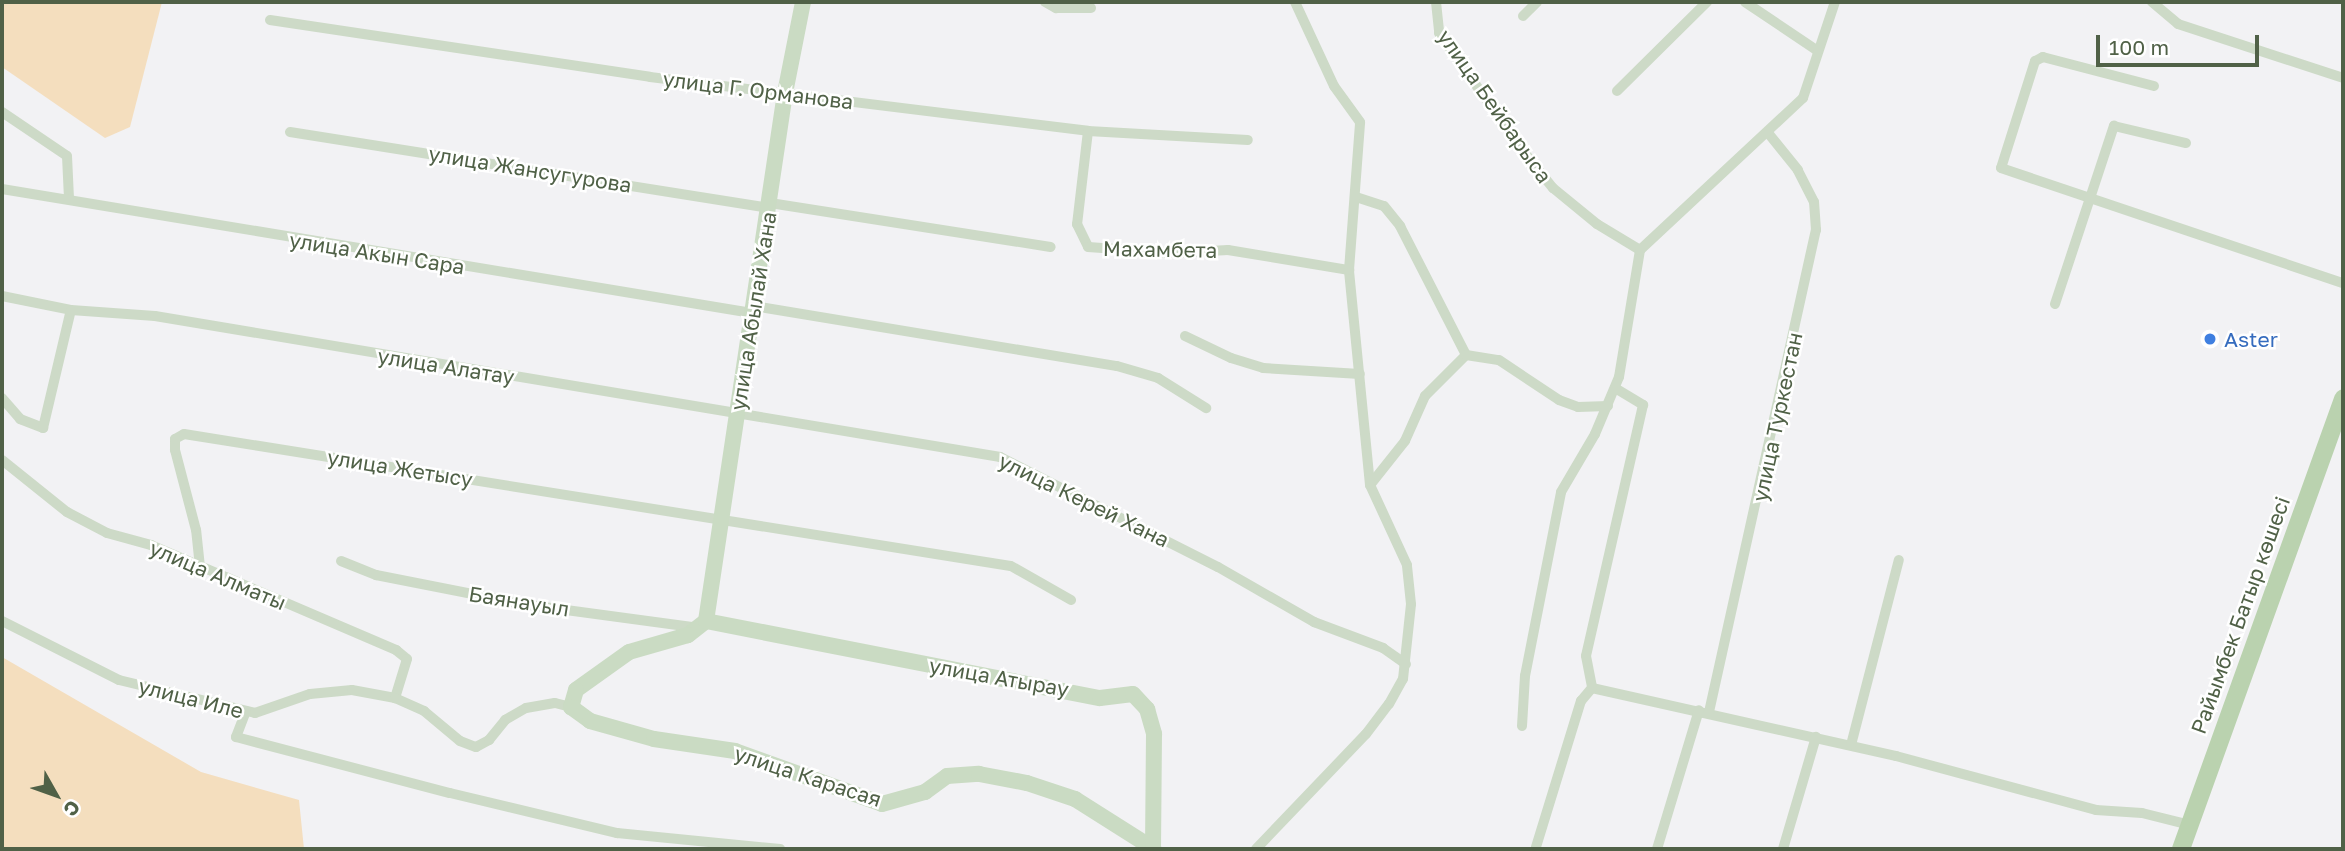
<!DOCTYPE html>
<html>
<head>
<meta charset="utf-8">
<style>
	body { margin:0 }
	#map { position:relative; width:2345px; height:851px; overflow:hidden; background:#f2f2f4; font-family:"Golos Text",sans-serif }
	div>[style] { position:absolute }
	.green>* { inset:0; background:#f4debe }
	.street>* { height:10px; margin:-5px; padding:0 5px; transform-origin:5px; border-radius:5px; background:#cddac7 }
	.secondary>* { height:16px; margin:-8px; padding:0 8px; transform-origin:8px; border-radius:8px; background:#cadbc3 }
	.primary>* { height:18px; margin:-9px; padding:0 9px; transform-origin:9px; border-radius:9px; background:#bad2af }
	.dots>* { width:19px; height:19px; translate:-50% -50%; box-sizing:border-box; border:4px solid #fff; border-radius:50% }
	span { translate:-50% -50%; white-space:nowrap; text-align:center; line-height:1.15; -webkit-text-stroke:5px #fff; paint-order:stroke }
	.street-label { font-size:21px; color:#506147 }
	.shop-label { font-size:21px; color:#366cbe }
	.left { translate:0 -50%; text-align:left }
	.frame { position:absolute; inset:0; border:4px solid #506147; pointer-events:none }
	.north { position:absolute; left:21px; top:760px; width:70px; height:70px; -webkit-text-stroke:5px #fff; paint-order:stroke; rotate:130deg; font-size:19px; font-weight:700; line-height:28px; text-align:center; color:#506147 }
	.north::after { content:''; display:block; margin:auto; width:24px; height:32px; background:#506147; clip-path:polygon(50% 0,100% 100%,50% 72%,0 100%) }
	.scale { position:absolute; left:2096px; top:35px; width:163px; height:32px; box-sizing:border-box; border:4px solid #506147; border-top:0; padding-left:9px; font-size:21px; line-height:24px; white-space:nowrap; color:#506147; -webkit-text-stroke:5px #fff; paint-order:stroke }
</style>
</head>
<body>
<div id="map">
	<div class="green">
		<i style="clip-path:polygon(2px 2px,162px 2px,130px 127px,105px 138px,2px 67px)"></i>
		<i style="clip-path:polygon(2px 657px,201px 772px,299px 800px,304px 849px,2px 849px)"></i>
	</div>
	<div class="street">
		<i style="left:1045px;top:2px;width:13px;rotate:29deg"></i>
		<i style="left:1056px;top:8px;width:35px"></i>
		<i style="left:1436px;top:2px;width:31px;rotate:84deg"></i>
		<i style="left:1439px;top:33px;width:145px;rotate:54.6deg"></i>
		<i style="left:1523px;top:151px;width:48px;rotate:51deg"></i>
		<i style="left:1553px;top:188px;width:57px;rotate:39.3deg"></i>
		<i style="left:1597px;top:224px;width:50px;rotate:31.2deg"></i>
		<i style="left:1745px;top:2px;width:88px;rotate:33.9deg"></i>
		<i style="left:2152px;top:2px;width:34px;rotate:40deg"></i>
		<i style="left:2178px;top:24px;width:174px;rotate:18.1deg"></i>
		<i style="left:1523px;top:16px;width:20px;rotate:-45deg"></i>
		<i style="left:270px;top:20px;width:384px;rotate:8.5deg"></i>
		<i style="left:650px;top:77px;width:441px;rotate:7deg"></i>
		<i style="left:1088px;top:131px;width:160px;rotate:3.2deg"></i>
		<i style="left:2154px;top:86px;width:115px;rotate:-165.4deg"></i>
		<i style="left:2043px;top:57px;width:9px;rotate:153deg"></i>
		<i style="left:2035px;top:61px;width:112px;rotate:107.6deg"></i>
		<i style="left:2001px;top:168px;width:361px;rotate:18.6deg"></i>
		<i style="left:1617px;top:91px;width:127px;rotate:-44.7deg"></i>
		<i style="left:2px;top:112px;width:78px;rotate:34.1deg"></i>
		<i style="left:67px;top:156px;width:43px;rotate:87.3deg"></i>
		<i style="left:1088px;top:131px;width:94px;rotate:96.7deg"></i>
		<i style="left:1077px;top:224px;width:25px;rotate:64deg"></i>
		<i style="left:1088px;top:247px;width:86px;rotate:4deg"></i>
		<i style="left:1174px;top:253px;width:54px;rotate:-3.2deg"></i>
		<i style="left:1228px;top:250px;width:123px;rotate:9.4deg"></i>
		<i style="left:290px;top:132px;width:486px;rotate:9deg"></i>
		<i style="left:2px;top:189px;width:760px;rotate:9.39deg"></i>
		<i style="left:1356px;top:197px;width:29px;rotate:18deg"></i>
		<i style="left:1384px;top:206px;width:26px;rotate:51deg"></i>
		<i style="left:1400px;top:226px;width:145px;rotate:62.9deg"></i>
		<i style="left:1466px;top:355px;width:58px;rotate:135deg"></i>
		<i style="left:1425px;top:396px;width:49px;rotate:114deg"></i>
		<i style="left:1405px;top:441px;width:56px;rotate:128.5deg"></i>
		<i style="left:770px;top:203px;width:284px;rotate:8.9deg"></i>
		<i style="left:2px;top:296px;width:70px;rotate:11.5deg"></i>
		<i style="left:71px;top:310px;width:84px;rotate:4.1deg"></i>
		<i style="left:155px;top:316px;width:857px;rotate:9.47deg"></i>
		<i style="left:1000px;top:457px;width:244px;rotate:26.8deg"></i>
		<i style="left:1218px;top:567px;width:111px;rotate:29.8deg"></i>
		<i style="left:1314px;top:622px;width:74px;rotate:20.6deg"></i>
		<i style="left:1383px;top:648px;width:28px;rotate:35deg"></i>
		<i style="left:2055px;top:304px;width:188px;rotate:-71.7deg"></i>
		<i style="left:2114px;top:126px;width:74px;rotate:13.3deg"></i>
		<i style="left:754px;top:306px;width:368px;rotate:9.4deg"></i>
		<i style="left:1117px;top:366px;width:43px;rotate:16.3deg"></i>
		<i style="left:1158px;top:378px;width:57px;rotate:32deg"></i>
		<i style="left:1185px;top:336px;width:51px;rotate:25.6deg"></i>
		<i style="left:1231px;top:358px;width:34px;rotate:17deg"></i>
		<i style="left:1263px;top:368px;width:97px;rotate:3.5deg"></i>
		<i style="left:1466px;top:355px;width:33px;rotate:9deg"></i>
		<i style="left:1499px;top:360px;width:72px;rotate:33.7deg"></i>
		<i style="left:1559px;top:400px;width:20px;rotate:20deg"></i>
		<i style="left:1578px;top:407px;width:30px;rotate:-2deg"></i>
		<i style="left:1615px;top:388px;width:33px;rotate:31deg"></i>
		<i style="left:1643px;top:405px;width:257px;rotate:102.8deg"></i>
		<i style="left:1586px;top:656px;width:33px;rotate:79deg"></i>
		<i style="left:1592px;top:688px;width:312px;rotate:12.6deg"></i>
		<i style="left:1896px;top:756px;width:207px;rotate:15.1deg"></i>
		<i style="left:2096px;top:810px;width:46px;rotate:3.7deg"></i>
		<i style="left:2142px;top:813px;width:49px;rotate:14deg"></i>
		<i style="left:2px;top:398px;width:28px;rotate:49deg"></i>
		<i style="left:20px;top:419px;width:25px;rotate:21deg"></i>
		<i style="left:43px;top:428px;width:121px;rotate:-76.7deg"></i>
		<i style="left:2px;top:460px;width:83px;rotate:38.7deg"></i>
		<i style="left:67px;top:512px;width:45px;rotate:27.7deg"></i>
		<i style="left:107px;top:533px;width:46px;rotate:15.3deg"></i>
		<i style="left:151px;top:545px;width:267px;rotate:23.2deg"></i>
		<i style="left:396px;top:650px;width:14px;rotate:39deg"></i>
		<i style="left:407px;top:659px;width:41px;rotate:107.1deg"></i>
		<i style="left:341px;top:561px;width:38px;rotate:22deg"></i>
		<i style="left:376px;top:575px;width:156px;rotate:11.1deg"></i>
		<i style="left:529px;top:605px;width:172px;rotate:7.7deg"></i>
		<i style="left:200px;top:567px;width:37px;rotate:-96deg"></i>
		<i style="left:196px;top:530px;width:83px;rotate:-104.7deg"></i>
		<i style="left:175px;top:450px;width:11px;rotate:-90deg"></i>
		<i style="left:175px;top:439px;width:10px;rotate:-29deg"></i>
		<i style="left:184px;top:434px;width:837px;rotate:9.07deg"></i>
		<i style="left:1011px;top:566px;width:69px;rotate:29.5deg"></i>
		<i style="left:2px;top:621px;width:131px;rotate:26.8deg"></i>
		<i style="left:119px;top:680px;width:140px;rotate:13.6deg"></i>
		<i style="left:255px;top:713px;width:58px;rotate:-19.1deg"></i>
		<i style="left:310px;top:694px;width:42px;rotate:-5.4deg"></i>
		<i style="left:352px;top:690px;width:44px;rotate:10.5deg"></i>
		<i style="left:395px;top:698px;width:32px;rotate:24deg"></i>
		<i style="left:424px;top:711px;width:47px;rotate:39.8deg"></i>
		<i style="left:460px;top:741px;width:17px;rotate:21deg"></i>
		<i style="left:476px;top:747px;width:15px;rotate:-28deg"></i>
		<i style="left:489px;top:740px;width:26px;rotate:-51deg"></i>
		<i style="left:505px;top:720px;width:24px;rotate:-30deg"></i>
		<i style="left:526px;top:708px;width:29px;rotate:-10deg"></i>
		<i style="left:555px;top:703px;width:16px;rotate:14deg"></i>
		<i style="left:246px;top:711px;width:28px;rotate:111deg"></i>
		<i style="left:236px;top:737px;width:221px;rotate:14.7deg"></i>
		<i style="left:450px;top:793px;width:172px;rotate:13.5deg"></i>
		<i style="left:617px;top:833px;width:164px;rotate:5.6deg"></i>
		<i style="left:1709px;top:712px;width:494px;rotate:-77.5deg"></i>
		<i style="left:1816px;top:230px;width:28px;rotate:-94deg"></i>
		<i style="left:1814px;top:202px;width:36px;rotate:-117deg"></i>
		<i style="left:1798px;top:170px;width:48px;rotate:-129deg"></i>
		<i style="left:1522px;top:726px;width:50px;rotate:-86.6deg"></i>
		<i style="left:1525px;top:676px;width:187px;rotate:-78.9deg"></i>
		<i style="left:1561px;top:492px;width:67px;rotate:-59.6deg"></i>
		<i style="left:1595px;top:434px;width:62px;rotate:-67.2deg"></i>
		<i style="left:1619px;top:377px;width:129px;rotate:-80.6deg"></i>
		<i style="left:1640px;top:250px;width:223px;rotate:-43deg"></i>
		<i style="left:1803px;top:98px;width:101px;rotate:-71.6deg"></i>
		<i style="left:1851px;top:745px;width:191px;rotate:-75.5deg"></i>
		<i style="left:1536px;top:847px;width:153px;rotate:-72.9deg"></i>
		<i style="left:1581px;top:701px;width:17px;rotate:-50deg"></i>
		<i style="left:1256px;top:849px;width:159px;rotate:-46.3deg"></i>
		<i style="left:1366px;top:734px;width:38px;rotate:-53deg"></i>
		<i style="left:1389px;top:704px;width:29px;rotate:-61deg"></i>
		<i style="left:1403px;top:679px;width:75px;rotate:-83.9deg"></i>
		<i style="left:1411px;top:604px;width:39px;rotate:-96deg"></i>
		<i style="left:1407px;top:565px;width:88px;rotate:-114.8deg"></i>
		<i style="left:1370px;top:485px;width:216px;rotate:-95.6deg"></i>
		<i style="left:1349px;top:270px;width:148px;rotate:-85.7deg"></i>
		<i style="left:1360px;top:122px;width:44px;rotate:-125.8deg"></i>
		<i style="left:1334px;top:86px;width:93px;rotate:-114.9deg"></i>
		<i style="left:1657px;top:849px;width:145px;rotate:-73.2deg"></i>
		<i style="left:1783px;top:849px;width:117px;rotate:-73.6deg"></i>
	</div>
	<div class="secondary">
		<i style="left:706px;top:621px;width:23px;rotate:142deg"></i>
		<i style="left:688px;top:635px;width:61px;rotate:163.9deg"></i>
		<i style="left:629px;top:652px;width:65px;rotate:144.4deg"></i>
		<i style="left:576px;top:690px;width:18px;rotate:106deg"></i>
		<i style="left:571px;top:707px;width:24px;rotate:36deg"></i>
		<i style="left:590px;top:721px;width:66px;rotate:15.7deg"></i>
		<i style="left:654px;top:739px;width:82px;rotate:8.4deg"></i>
		<i style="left:735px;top:751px;width:156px;rotate:19.8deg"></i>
		<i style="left:882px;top:804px;width:45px;rotate:-15.6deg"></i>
		<i style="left:925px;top:792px;width:27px;rotate:-36deg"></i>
		<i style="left:947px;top:776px;width:32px;rotate:-4deg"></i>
		<i style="left:979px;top:774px;width:49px;rotate:10.6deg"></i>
		<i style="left:1027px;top:783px;width:51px;rotate:18.4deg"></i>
		<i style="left:1075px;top:799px;width:93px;rotate:32.3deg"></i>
		<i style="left:706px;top:621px;width:534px;rotate:-81.49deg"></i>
		<i style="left:785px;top:93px;width:93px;rotate:-78.8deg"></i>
		<i style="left:706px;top:621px;width:401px;rotate:11.1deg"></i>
		<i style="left:1100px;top:698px;width:33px;rotate:-7deg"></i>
		<i style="left:1133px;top:694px;width:21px;rotate:47deg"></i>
		<i style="left:1147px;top:709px;width:26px;rotate:74deg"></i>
		<i style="left:1154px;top:734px;width:114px;rotate:90.5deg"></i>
	</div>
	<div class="primary">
		<i style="left:2181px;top:849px;width:479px;rotate:-70.2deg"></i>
	</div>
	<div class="dots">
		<i style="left:2210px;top:339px;background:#3f7fe0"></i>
	</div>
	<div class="street-label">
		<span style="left:758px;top:90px;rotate:7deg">улица Г. Орманова</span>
		<span style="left:1495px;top:106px;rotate:55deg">улица Бейбарыса</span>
		<span style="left:530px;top:169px;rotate:9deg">улица Жансугурова</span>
		<span style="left:1160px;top:249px;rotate:1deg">Махамбета</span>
		<span style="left:377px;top:253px;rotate:9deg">улица Акын Сара</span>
		<span style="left:753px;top:311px;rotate:-81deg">улица Абылай Хана</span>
		<span style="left:446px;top:366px;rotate:9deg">улица Алатау</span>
		<span style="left:1777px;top:417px;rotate:-78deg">улица Туркестан</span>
		<span style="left:400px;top:468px;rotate:9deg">улица Жетысу</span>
		<span style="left:1084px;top:500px;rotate:26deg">улица Керей Хана</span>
		<span style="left:218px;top:575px;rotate:23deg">улица Алматы</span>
		<span style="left:519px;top:601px;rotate:9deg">Баянауыл</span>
		<span style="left:2240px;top:615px;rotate:-70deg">Райымбек Батыр көшесі</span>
		<span style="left:999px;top:677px;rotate:10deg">улица Атырау</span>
		<span style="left:191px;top:698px;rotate:14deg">улица Иле</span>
		<span style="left:808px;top:776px;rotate:18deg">улица Карасая</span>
	</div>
	<div class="shop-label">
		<span class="left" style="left:2224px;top:339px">Aster</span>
	</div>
	<div class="frame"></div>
	<div class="north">С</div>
	<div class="scale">100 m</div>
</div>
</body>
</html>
